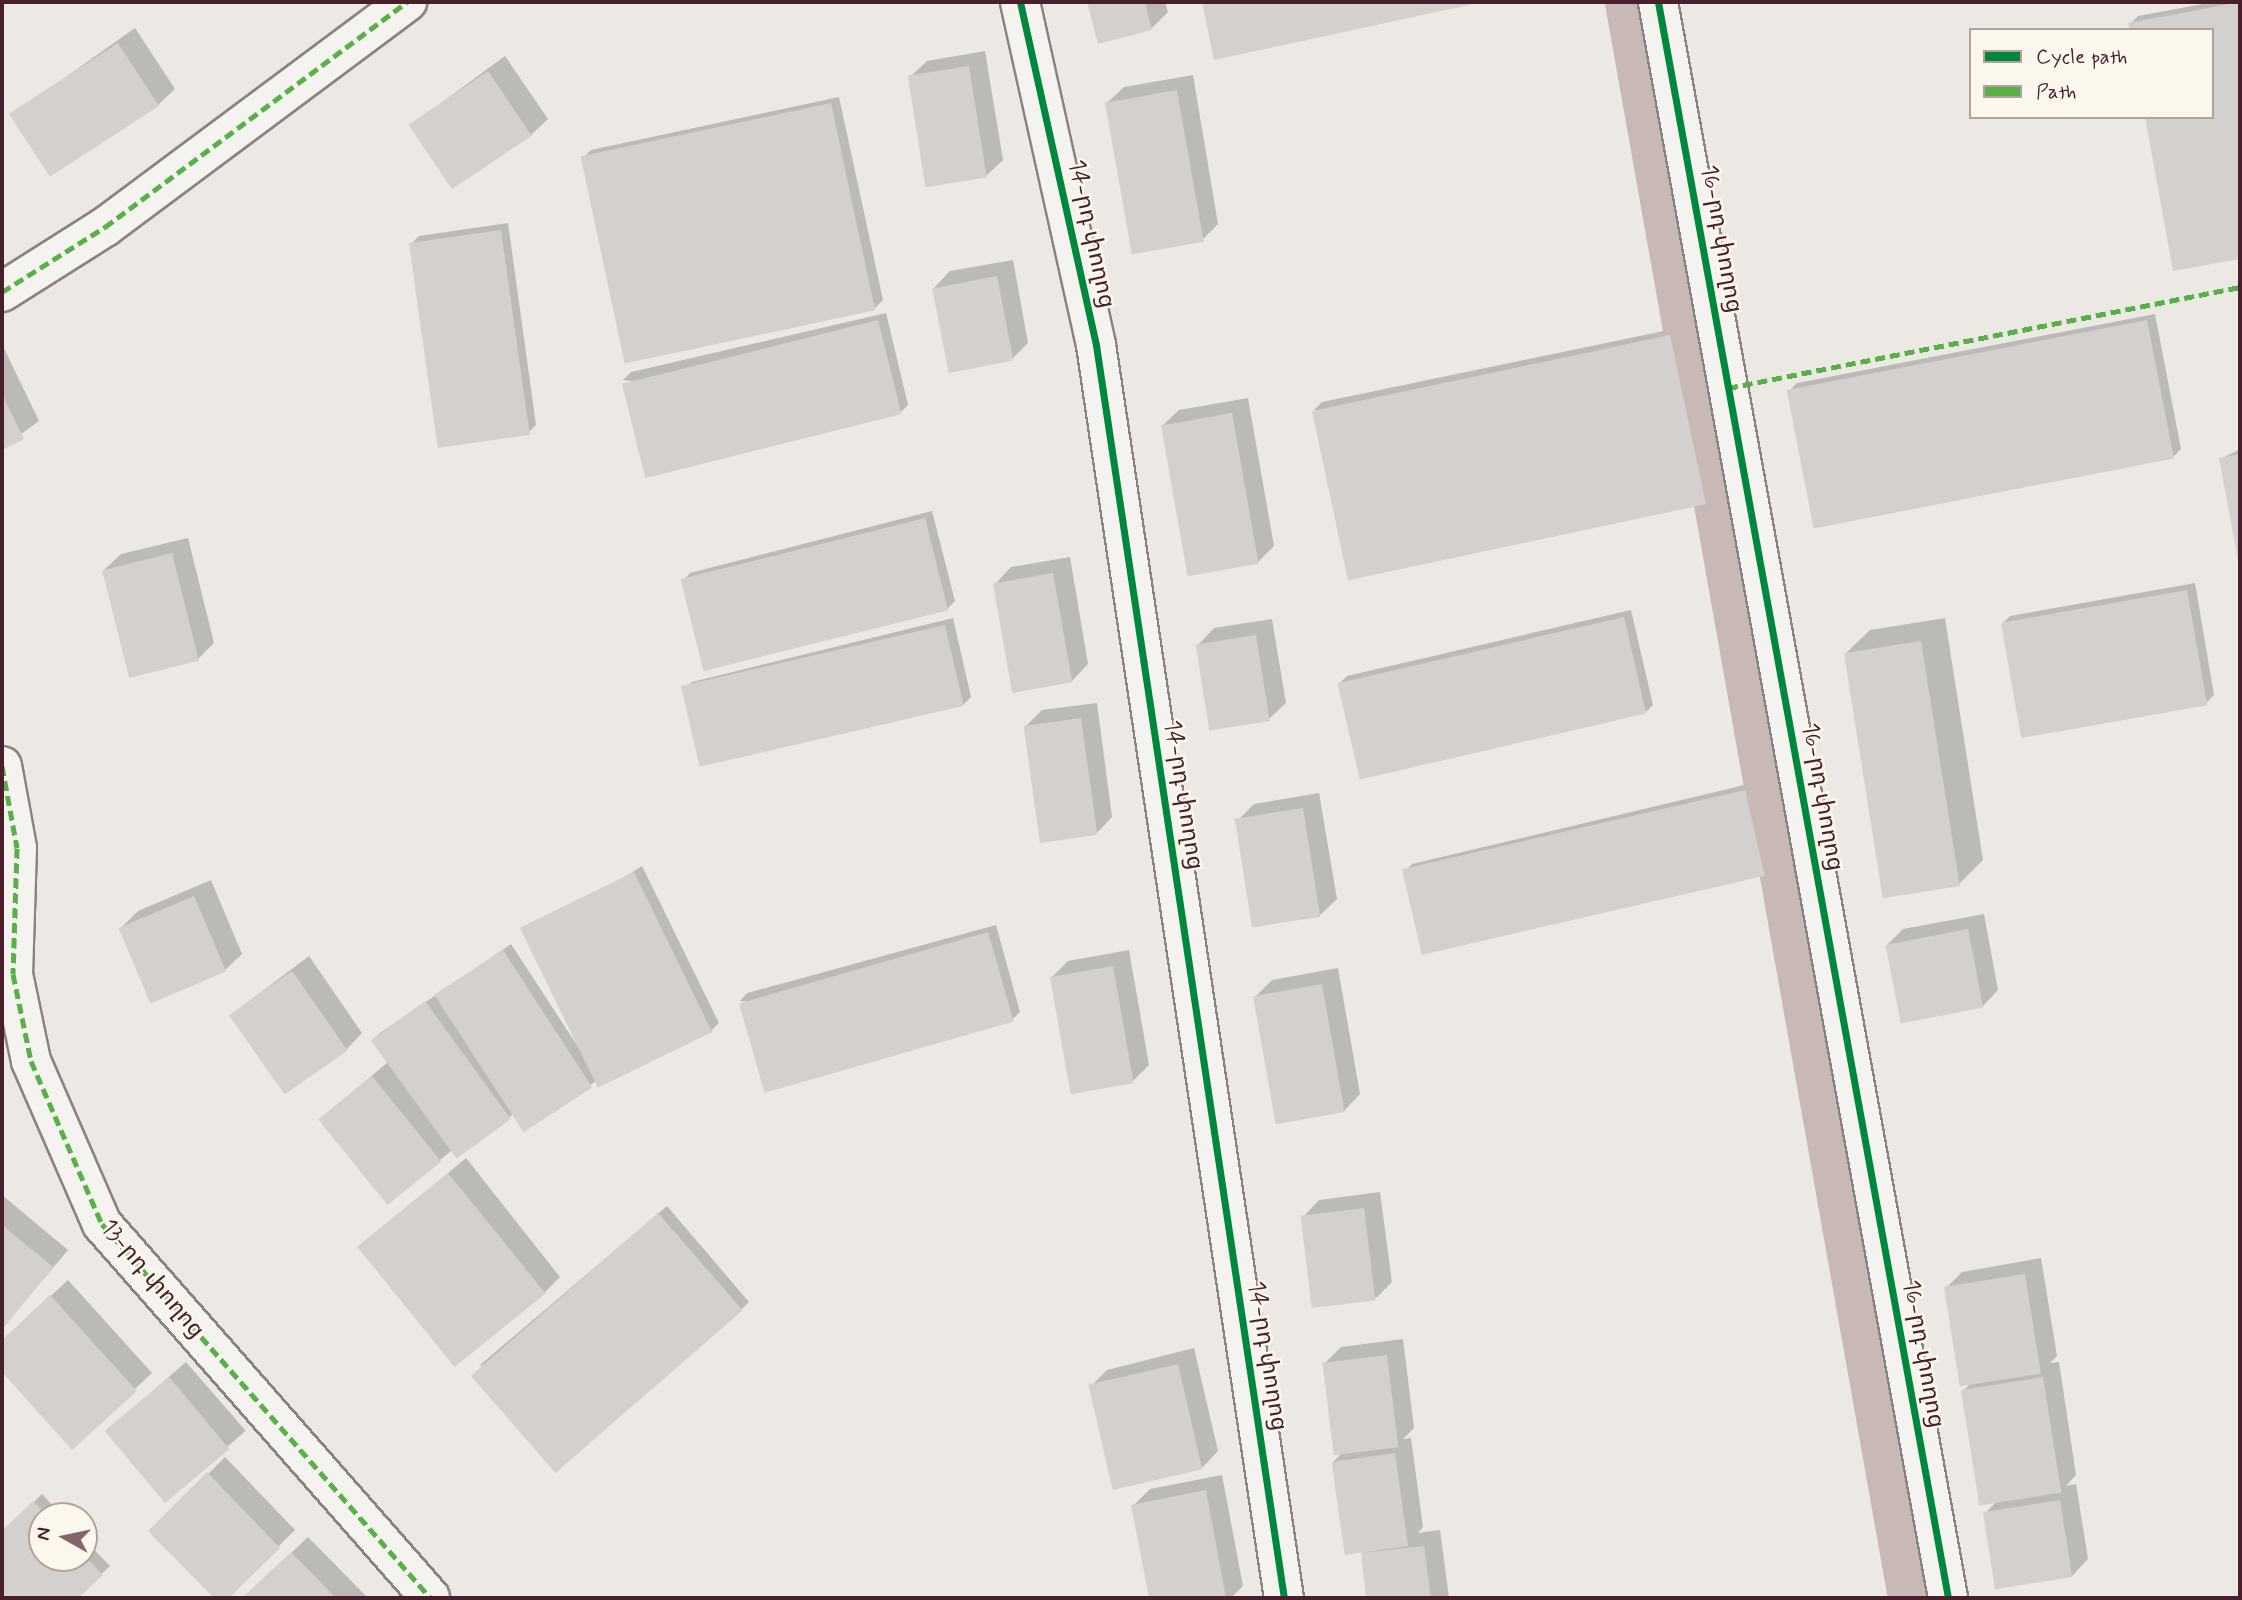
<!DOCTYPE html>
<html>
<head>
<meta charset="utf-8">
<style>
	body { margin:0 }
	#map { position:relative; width:2242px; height:1600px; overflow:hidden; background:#ece9e4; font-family:Mynerve,"Noto Sans Armenian",sans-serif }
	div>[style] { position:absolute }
	.shadow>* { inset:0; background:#0003; transform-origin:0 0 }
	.canal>* { height:54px; margin:-27px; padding:0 27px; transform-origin:27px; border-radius:27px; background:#c8b9b6 }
	.building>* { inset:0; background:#d4d0cd; transform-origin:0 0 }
	.roads { filter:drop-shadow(2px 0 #8b8282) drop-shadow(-2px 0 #8b8282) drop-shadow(0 2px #8b8282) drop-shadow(0 -2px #8b8282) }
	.minor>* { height:38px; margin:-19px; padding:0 19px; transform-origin:19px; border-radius:19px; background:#f4f3ef }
	.quiet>* { height:5px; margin-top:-2.5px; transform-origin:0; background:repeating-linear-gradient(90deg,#57b146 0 10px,transparent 0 15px) }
	.cycleway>* { height:7px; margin:-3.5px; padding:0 3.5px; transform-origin:3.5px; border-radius:3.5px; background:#00873e }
	span { translate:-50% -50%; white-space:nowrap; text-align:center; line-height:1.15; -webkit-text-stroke:5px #fbf7ec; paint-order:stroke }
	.street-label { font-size:24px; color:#4a1f2b }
	.frame { position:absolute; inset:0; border:4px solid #4a1f2b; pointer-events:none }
	.legend { position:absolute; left:1969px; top:28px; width:245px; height:91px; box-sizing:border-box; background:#fbf7ec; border:2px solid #b4a19f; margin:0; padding:9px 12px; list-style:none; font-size:21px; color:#4a1f2b }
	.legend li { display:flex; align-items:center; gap:14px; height:35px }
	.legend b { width:35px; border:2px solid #b4a19f }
	.north { position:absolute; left:28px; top:1502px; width:70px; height:70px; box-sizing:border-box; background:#fbf7ec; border:2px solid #b4a19f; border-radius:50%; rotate:279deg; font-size:19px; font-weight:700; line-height:28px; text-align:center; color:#4a1f2b }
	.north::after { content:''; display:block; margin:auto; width:24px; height:32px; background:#83666c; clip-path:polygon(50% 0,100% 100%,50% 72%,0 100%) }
</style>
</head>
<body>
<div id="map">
	<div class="shadow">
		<i style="clip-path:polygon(1089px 2px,1165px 2px,1168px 12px,1152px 28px,1100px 42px)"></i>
		<i style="clip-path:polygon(1204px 2px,1475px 2px,1216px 58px)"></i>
		<i style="clip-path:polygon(2214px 2px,2240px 2px,2240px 257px,2174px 269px,2212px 117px,2212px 30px,2130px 24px,2138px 16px)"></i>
		<i style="clip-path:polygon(135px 28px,175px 89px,158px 105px,12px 115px)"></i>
		<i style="clip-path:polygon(985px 51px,1003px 160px,986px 176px,910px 77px,927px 61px)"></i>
		<i style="clip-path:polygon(505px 56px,548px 119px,531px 135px,411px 125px)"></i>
		<i style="clip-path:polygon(1193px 75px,1218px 224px,1202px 240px,1107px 103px,1124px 87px)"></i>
		<i style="clip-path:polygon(839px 97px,883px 300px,875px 308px,583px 158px,591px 150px)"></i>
		<i style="clip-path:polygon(508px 223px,536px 425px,528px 433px,411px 244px,419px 236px)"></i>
		<i style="clip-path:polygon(1013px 260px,1028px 343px,1012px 359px,934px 288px,950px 271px)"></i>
		<i style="clip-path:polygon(886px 313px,908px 405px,900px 413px,623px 380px,631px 372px)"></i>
		<i style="clip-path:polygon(2155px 314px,2181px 449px,2173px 457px,1789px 391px,1797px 383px)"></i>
		<i style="clip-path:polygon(1678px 328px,1712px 494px,1704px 502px,1314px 410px,1322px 402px)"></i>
		<i style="clip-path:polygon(2px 344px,39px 421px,2px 448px)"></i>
		<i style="clip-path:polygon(1248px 398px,1274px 546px,1257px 563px,1162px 426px,1179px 410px)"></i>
		<i style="clip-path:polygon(2240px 449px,2240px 563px,2221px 459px)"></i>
		<i style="clip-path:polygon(932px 511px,955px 601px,947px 609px,683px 581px,690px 573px)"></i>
		<i style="clip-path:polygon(188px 538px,214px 643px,198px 659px,104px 570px,121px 554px)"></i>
		<i style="clip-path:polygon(1070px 557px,1088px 664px,1072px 681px,995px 584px,1011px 567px)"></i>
		<i style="clip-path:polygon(2195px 583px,2214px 695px,2206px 703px,2002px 624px,2010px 616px)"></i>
		<i style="clip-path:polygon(1631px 610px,1653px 705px,1645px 713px,1339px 684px,1347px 676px)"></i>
		<i style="clip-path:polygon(953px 618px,971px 697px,963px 705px,684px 690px,692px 682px)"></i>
		<i style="clip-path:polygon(1945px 618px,1983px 860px,1959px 884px,1845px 654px,1870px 630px)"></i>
		<i style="clip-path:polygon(1272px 619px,1286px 703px,1269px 719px,1198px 645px,1214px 628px)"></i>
		<i style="clip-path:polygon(1097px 703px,1112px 817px,1096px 834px,1026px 726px,1042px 710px)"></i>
		<i style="clip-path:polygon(1753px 783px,1772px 866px,1764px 874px,1404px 872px,1412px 864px)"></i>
		<i style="clip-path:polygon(1319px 793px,1337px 899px,1320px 915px,1237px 821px,1254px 804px)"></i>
		<i style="clip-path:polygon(642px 866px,719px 1023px,711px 1031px,528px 939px)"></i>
		<i style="clip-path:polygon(211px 880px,242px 954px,225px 970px,152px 1001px,121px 928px,138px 911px)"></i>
		<i style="clip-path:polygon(1984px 914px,1998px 990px,1982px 1007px,1887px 945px,1903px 929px)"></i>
		<i style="clip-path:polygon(996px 925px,1020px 1012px,1012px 1020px,740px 1001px,747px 993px)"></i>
		<i style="clip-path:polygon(511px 944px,599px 1079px,524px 1131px,514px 1114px,451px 1151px,388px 1203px,320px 1119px,388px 1062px,372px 1040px,380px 1033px)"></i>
		<i style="clip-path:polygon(1129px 950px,1149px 1065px,1133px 1081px,1052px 977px,1068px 961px)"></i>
		<i style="clip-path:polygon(309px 956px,362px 1033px,346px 1050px,231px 1015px)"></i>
		<i style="clip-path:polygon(1338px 968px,1360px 1094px,1344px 1111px,1255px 997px,1272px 980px)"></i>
		<i style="clip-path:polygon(466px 1158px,560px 1277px,544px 1293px,360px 1247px)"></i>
		<i style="clip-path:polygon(1380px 1192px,1392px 1282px,1376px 1298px,1303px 1217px,1319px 1200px)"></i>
		<i style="clip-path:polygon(2px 1195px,68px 1250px,2px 1328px)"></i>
		<i style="clip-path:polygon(667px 1206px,749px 1302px,741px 1310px,479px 1366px)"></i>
		<i style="clip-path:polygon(2041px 1258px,2057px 1356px,2050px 1363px,2059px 1362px,2076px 1475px,2066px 1486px,2076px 1484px,2088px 1559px,2072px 1576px,1985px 1513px,1996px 1502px,1963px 1391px,1970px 1384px,1946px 1288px,1962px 1272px)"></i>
		<i style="clip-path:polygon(68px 1280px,152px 1373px,72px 1448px,2px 1369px,2px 1341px)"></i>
		<i style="clip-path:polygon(1403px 1339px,1414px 1428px,1403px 1439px,1411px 1438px,1423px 1527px,1418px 1533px,1440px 1530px,1449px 1598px,1368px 1598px,1362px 1554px,1368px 1549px,1333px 1462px,1343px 1452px,1324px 1364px,1341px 1347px)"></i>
		<i style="clip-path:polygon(1194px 1348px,1218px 1451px,1202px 1468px,1091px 1386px,1107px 1370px)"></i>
		<i style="left:186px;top:1362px;width:91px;height:105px;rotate:49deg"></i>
		<i style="clip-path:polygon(225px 1457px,295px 1530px,226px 1598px,216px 1598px,151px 1531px)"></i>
		<i style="clip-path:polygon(1222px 1475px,1243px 1586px,1231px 1598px,1151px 1598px,1133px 1506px,1150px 1489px)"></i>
		<i style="clip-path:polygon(42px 1494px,62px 1516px,42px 1516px,42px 1558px,84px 1558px,84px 1539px,110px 1566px,76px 1598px,2px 1598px,2px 1533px)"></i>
		<i style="clip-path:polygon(308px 1537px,368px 1598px,244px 1598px,245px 1597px)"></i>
	</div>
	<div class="canal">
		<i style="left:1632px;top:2px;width:1621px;rotate:79.94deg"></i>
	</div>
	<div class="building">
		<i style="clip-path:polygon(1087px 2px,1145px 2px,1152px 30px,1098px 44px)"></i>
		<i style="clip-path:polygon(1202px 2px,1478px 2px,1478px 3px,1214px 60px)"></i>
		<i style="clip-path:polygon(2240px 2px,2240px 259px,2173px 271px,2145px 117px,2212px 117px,2212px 30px,2130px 30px,2128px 23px)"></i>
		<i style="left:118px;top:43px;width:75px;height:130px;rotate:57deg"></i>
		<i style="left:969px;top:66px;width:113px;height:62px;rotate:81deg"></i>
		<i style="left:488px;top:71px;width:78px;height:96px;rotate:56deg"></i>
		<i style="left:1177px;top:90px;width:154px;height:73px;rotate:80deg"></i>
		<i style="left:831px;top:103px;width:212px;height:256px;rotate:78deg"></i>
		<i style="left:501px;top:230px;width:207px;height:93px;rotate:82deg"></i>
		<i style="left:997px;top:276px;width:86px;height:66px;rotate:79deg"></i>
		<i style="left:878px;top:320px;width:97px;height:264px;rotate:76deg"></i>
		<i style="left:2147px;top:320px;width:141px;height:367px;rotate:79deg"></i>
		<i style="left:1670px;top:335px;width:173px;height:366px;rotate:78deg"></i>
		<i style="clip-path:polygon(2px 394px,24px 439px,2px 450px)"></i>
		<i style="left:1232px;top:413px;width:153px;height:72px;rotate:80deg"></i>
		<i style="clip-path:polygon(2240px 454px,2240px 565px,2239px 565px,2219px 458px)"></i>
		<i style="left:925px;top:518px;width:95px;height:252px;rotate:76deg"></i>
		<i style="left:172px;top:553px;width:111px;height:72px;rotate:76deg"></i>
		<i style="left:1053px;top:573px;width:111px;height:61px;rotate:80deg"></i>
		<i style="left:2187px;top:590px;width:117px;height:189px;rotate:80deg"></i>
		<i style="left:1624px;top:617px;width:99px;height:294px;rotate:77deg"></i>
		<i style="left:945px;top:625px;width:83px;height:271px;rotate:77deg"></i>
		<i style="left:1256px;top:635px;width:87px;height:61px;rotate:81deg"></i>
		<i style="left:1921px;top:641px;width:248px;height:78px;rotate:81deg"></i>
		<i style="left:1081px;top:718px;width:118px;height:58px;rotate:82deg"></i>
		<i style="left:1745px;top:790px;width:88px;height:352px;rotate:77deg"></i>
		<i style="left:1303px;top:808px;width:110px;height:69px;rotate:81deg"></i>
		<i style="left:634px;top:872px;width:178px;height:127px;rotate:64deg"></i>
		<i style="left:194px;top:896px;width:82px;height:82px;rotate:67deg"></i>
		<i style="left:1968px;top:929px;width:80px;height:84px;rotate:79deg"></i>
		<i style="left:988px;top:932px;width:93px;height:259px;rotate:74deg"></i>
		<i style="left:503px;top:950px;width:164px;height:82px;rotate:57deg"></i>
		<i style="left:1113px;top:966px;width:119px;height:64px;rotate:80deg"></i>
		<i style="left:292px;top:971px;width:97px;height:77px;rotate:55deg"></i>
		<i style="left:1322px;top:984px;width:130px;height:70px;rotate:80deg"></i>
		<i style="left:425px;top:1001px;width:146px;height:67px;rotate:54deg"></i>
		<i style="left:372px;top:1076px;width:110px;height:69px;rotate:51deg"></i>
		<i style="left:448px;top:1173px;width:155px;height:117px;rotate:51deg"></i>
		<i style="left:1364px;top:1208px;width:93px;height:64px;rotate:83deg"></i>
		<i style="left:658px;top:1213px;width:129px;height:248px;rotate:49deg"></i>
		<i style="clip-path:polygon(2px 1225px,53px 1267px,2px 1330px)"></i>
		<i style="left:2025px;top:1274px;width:101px;height:82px;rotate:81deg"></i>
		<i style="clip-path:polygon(50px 1295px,137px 1391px,72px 1450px,2px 1372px,2px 1340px)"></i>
		<i style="left:1387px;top:1355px;width:93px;height:65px;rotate:83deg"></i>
		<i style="left:1178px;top:1364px;width:108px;height:92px;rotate:77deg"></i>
		<i style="left:169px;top:1377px;width:94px;height:84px;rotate:50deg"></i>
		<i style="left:2043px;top:1377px;width:117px;height:83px;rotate:81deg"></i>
		<i style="left:1395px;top:1453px;width:94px;height:64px;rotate:82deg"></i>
		<i style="clip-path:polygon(207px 1472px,280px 1548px,229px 1598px,214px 1598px,148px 1531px)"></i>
		<i style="clip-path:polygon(1206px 1490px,1226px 1598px,1149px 1598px,1131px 1505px)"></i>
		<i style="left:2060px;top:1500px;width:78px;height:78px;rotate:81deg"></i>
		<i style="clip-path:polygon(33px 1501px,47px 1516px,42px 1516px,42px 1558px,84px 1555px,103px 1575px,78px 1598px,2px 1598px,2px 1531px)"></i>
		<i style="clip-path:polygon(1424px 1546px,1431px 1598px,1366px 1598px,1361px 1553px)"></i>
		<i style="clip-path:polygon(291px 1552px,336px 1598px,242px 1598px)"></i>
	</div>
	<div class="roads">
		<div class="minor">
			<i style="left:1020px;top:2px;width:351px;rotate:77.5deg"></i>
			<i style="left:1096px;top:345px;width:1267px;rotate:81.47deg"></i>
			<i style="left:1658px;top:2px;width:1622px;rotate:79.7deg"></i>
			<i style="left:2px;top:292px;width:122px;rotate:-32.3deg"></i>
			<i style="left:105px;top:227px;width:377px;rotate:-36.7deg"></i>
			<i style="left:2px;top:766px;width:83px;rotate:79.6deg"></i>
			<i style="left:17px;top:848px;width:126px;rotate:91.8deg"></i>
			<i style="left:13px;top:974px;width:89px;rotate:78.3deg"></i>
			<i style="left:31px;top:1061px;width:178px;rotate:66.5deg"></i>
			<i style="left:102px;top:1224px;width:497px;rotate:48.7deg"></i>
		</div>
	</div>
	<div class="quiet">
		<i style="left:2px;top:292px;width:122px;rotate:-32.3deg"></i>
		<i style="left:105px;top:227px;width:377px;rotate:-36.7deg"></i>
		<i style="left:1728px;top:388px;width:522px;rotate:-11.16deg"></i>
		<i style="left:2px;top:766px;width:83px;rotate:79.6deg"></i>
		<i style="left:17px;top:848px;width:126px;rotate:91.8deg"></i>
		<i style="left:13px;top:974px;width:89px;rotate:78.3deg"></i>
		<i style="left:31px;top:1061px;width:178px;rotate:66.5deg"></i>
		<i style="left:102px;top:1224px;width:497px;rotate:48.7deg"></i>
	</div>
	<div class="cycleway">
		<i style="left:1020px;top:2px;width:351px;rotate:77.5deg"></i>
		<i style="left:1096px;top:345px;width:1267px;rotate:81.47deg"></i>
		<i style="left:1658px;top:2px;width:1622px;rotate:79.7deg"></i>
	</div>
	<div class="street-label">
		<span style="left:1091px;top:234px;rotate:78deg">14-րդ փողոց</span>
		<span style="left:1721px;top:239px;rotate:80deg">16-րդ փողոց</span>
		<span style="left:1183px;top:795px;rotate:81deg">14-րդ փողոց</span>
		<span style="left:1822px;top:797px;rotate:80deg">16-րդ փողոց</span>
		<span style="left:152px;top:1279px;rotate:50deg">13-րդ փողոց</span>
		<span style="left:1923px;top:1354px;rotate:80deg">16-րդ փողոց</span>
		<span style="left:1267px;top:1356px;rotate:81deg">14-րդ փողոց</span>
	</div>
	<div class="frame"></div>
	<ul class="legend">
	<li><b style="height:9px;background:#00873e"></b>Cycle path</li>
	<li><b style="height:9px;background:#57b146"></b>Path</li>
	</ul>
	<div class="north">N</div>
</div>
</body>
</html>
